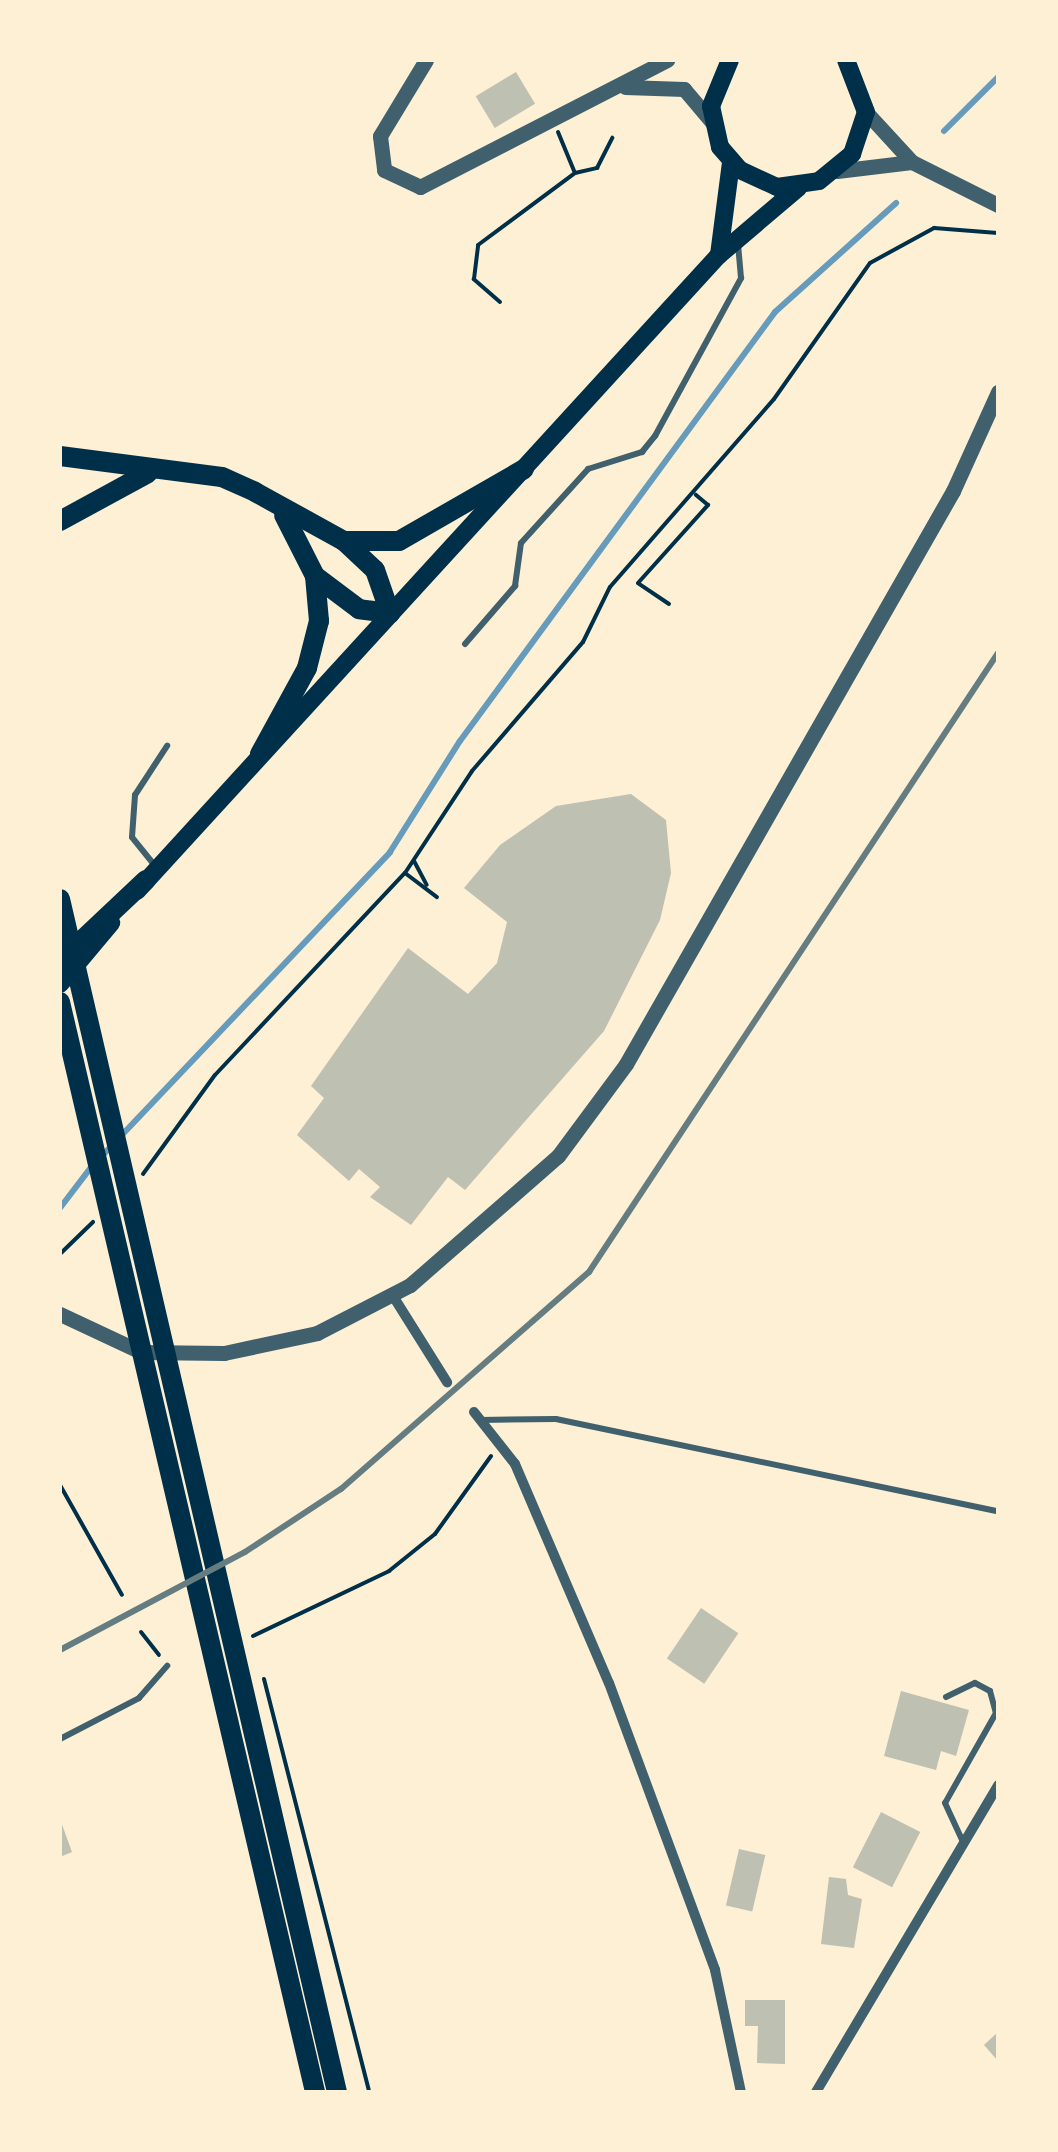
<!DOCTYPE html>
<html>
<head>
<meta charset="utf-8">
<style>
	body { margin:0 }
	#map { position:relative; width:1058px; height:2152px; overflow:hidden; background:#fdf0d5; font-family:Manrope,sans-serif }
	div>[style] { position:absolute }
	.stream>* { height:6px; margin:-3px; padding:0 3px; transform-origin:3px; border-radius:3px; background:#669bbc }
	.building>* { inset:0; background:#bec0b2; transform-origin:0 0 }
	.path>* { height:4px; margin:-2px; padding:0 2px; transform-origin:2px; border-radius:2px; background:#003049 }
	.service>* { height:6px; margin:-3px; padding:0 3px; transform-origin:3px; border-radius:3px; background:#3f606c }
	.minor>* { height:10px; margin:-5px; padding:0 5px; transform-origin:5px; border-radius:5px; background:#3f606c }
	.tertiary>* { height:15px; margin:-7.5px; padding:0 7.5px; transform-origin:7.5px; border-radius:7.5px; background:#3f606c }
	.primary>* { height:18px; margin:-9px; padding:0 9px; transform-origin:9px; border-radius:9px; background:#003049 }
	.motorway>* { height:20px; margin:-10px; padding:0 10px; transform-origin:10px; border-radius:10px; background:#003049 }
	.rail>* { height:6px; margin:-3px; padding:0 3px; transform-origin:3px; border-radius:3px; background:#657d81 }
	span { translate:-50% -50%; white-space:nowrap; text-align:center; line-height:1.15; -webkit-text-stroke:10px #fdf0d5; paint-order:stroke }
	.frame { position:absolute; inset:0; border:62px solid #fdf0d5; pointer-events:none }
</style>
</head>
<body>
<div id="map">
	<div class="stream">
		<i style="left:944px;top:131px;width:76px;rotate:-45deg"></i>
		<i style="left:101px;top:1157px;width:420px;rotate:-46.5deg"></i>
		<i style="left:390px;top:852px;width:131px;rotate:-57.8deg"></i>
		<i style="left:460px;top:741px;width:532px;rotate:-53.71deg"></i>
		<i style="left:775px;top:312px;width:163px;rotate:-42deg"></i>
		<i style="left:60px;top:1208px;width:53px;rotate:-52.7deg"></i>
	</div>
	<div class="building">
		<i style="left:516px;top:72px;width:37px;height:47px;rotate:59deg"></i>
		<i style="clip-path:polygon(631px 794px,666px 820px,671px 873px,660px 920px,604px 1031px,465px 1190px,448px 1177px,411px 1225px,370px 1197px,380px 1187px,359px 1169px,349px 1181px,297px 1135px,324px 1098px,311px 1086px,408px 948px,468px 994px,497px 963px,507px 922px,464px 888px,500px 845px,556px 806px)"></i>
		<i style="left:701px;top:1608px;width:45px;height:61px;rotate:34deg"></i>
		<i style="clip-path:polygon(901px 1691px,969px 1710px,956px 1756px,941px 1751px,936px 1770px,884px 1756px)"></i>
		<i style="left:881px;top:1812px;width:44px;height:62px;rotate:27deg"></i>
		<i style="clip-path:polygon(60px 1819px,72px 1852px,60px 1857px)"></i>
		<i style="left:739px;top:1849px;width:27px;height:58px;rotate:13deg"></i>
		<i style="clip-path:polygon(829px 1877px,846px 1879px,848px 1895px,862px 1899px,854px 1948px,821px 1944px)"></i>
		<i style="clip-path:polygon(745px 2000px,785px 2000px,785px 2064px,757px 2063px,758px 2026px,745px 2026px)"></i>
		<i style="clip-path:polygon(998px 2032px,998px 2061px,984px 2045px)"></i>
	</div>
	<div class="path">
		<i style="left:558px;top:132px;width:44px;rotate:67.5deg"></i>
		<i style="left:500px;top:302px;width:35px;rotate:-139deg"></i>
		<i style="left:474px;top:279px;width:34px;rotate:-83deg"></i>
		<i style="left:478px;top:245px;width:121px;rotate:-36.6deg"></i>
		<i style="left:575px;top:173px;width:23px;rotate:-13deg"></i>
		<i style="left:597px;top:168px;width:34px;rotate:-63deg"></i>
		<i style="left:669px;top:604px;width:37px;rotate:-146deg"></i>
		<i style="left:638px;top:583px;width:105px;rotate:-48.1deg"></i>
		<i style="left:708px;top:505px;width:16px;rotate:-140deg"></i>
		<i style="left:414px;top:861px;width:27px;rotate:62deg"></i>
		<i style="left:405px;top:873px;width:40px;rotate:37deg"></i>
		<i style="left:143px;top:1174px;width:122px;rotate:-54deg"></i>
		<i style="left:215px;top:1075px;width:277px;rotate:-46.8deg"></i>
		<i style="left:405px;top:873px;width:122px;rotate:-56.7deg"></i>
		<i style="left:472px;top:771px;width:170px;rotate:-49.3deg"></i>
		<i style="left:583px;top:642px;width:61px;rotate:-63.9deg"></i>
		<i style="left:610px;top:587px;width:249px;rotate:-48.9deg"></i>
		<i style="left:774px;top:399px;width:166px;rotate:-54.8deg"></i>
		<i style="left:870px;top:263px;width:73px;rotate:-28.7deg"></i>
		<i style="left:934px;top:228px;width:64px;rotate:4.5deg"></i>
		<i style="left:60px;top:1254px;width:46px;rotate:-44.1deg"></i>
		<i style="left:60px;top:1485px;width:126px;rotate:60.6deg"></i>
		<i style="left:141px;top:1632px;width:29px;rotate:52deg"></i>
		<i style="left:253px;top:1636px;width:151px;rotate:-25.5deg"></i>
		<i style="left:389px;top:1571px;width:59px;rotate:-38.8deg"></i>
		<i style="left:435px;top:1534px;width:96px;rotate:-54.3deg"></i>
		<i style="left:264px;top:1679px;width:426px;rotate:75.7deg"></i>
	</div>
	<div class="service">
		<i style="left:465px;top:644px;width:77px;rotate:-49.2deg"></i>
		<i style="left:515px;top:586px;width:43px;rotate:-82.1deg"></i>
		<i style="left:521px;top:543px;width:100px;rotate:-47.8deg"></i>
		<i style="left:588px;top:469px;width:57px;rotate:-17.5deg"></i>
		<i style="left:642px;top:452px;width:21px;rotate:-51deg"></i>
		<i style="left:655px;top:436px;width:180px;rotate:-61.4deg"></i>
		<i style="left:741px;top:278px;width:37px;rotate:-95deg"></i>
		<i style="left:156px;top:867px;width:38px;rotate:-129deg"></i>
		<i style="left:132px;top:837px;width:42px;rotate:-85.9deg"></i>
		<i style="left:135px;top:795px;width:59px;rotate:-56.9deg"></i>
		<i style="left:480px;top:1420px;width:76px;rotate:-0.8deg"></i>
		<i style="left:556px;top:1419px;width:451px;rotate:11.8deg"></i>
		<i style="left:946px;top:1697px;width:32px;rotate:-26deg"></i>
		<i style="left:975px;top:1683px;width:17px;rotate:28deg"></i>
		<i style="left:990px;top:1691px;width:23px;rotate:75deg"></i>
		<i style="left:996px;top:1713px;width:103px;rotate:119.5deg"></i>
		<i style="left:945px;top:1803px;width:43px;rotate:65.2deg"></i>
		<i style="left:60px;top:1739px;width:89px;rotate:-27.4deg"></i>
		<i style="left:139px;top:1698px;width:43px;rotate:-48.8deg"></i>
	</div>
	<div class="minor">
		<i style="left:393px;top:1296px;width:102px;rotate:57.9deg"></i>
		<i style="left:474px;top:1412px;width:66px;rotate:51.7deg"></i>
		<i style="left:515px;top:1464px;width:238px;rotate:66.8deg"></i>
		<i style="left:609px;top:1683px;width:306px;rotate:69.7deg"></i>
		<i style="left:715px;top:1970px;width:125px;rotate:78deg"></i>
		<i style="left:816px;top:2092px;width:357px;rotate:-59.3deg"></i>
	</div>
	<div class="tertiary">
		<i style="left:426px;top:60px;width:89px;rotate:121.2deg"></i>
		<i style="left:380px;top:136px;width:34px;rotate:83deg"></i>
		<i style="left:384px;top:170px;width:40px;rotate:25deg"></i>
		<i style="left:420px;top:187px;width:278px;rotate:-27.2deg"></i>
		<i style="left:625px;top:87px;width:59px;rotate:1.9deg"></i>
		<i style="left:684px;top:89px;width:43px;rotate:49.7deg"></i>
		<i style="left:866px;top:112px;width:68px;rotate:47.4deg"></i>
		<i style="left:912px;top:162px;width:96px;rotate:26.6deg"></i>
		<i style="left:837px;top:171px;width:75px;rotate:-6.9deg"></i>
		<i style="left:60px;top:1314px;width:89px;rotate:25.1deg"></i>
		<i style="left:141px;top:1352px;width:83px;rotate:0.7deg"></i>
		<i style="left:224px;top:1353px;width:95px;rotate:-12.1deg"></i>
		<i style="left:317px;top:1333px;width:105px;rotate:-27.3deg"></i>
		<i style="left:410px;top:1285px;width:196px;rotate:-41.1deg"></i>
		<i style="left:558px;top:1156px;width:114px;rotate:-53.5deg"></i>
		<i style="left:626px;top:1064px;width:660px;rotate:-60.29deg"></i>
		<i style="left:953px;top:491px;width:109px;rotate:-65.6deg"></i>
	</div>
	<div class="primary">
		<i style="left:730px;top:60px;width:50px;rotate:112.4deg"></i>
		<i style="left:711px;top:106px;width:42px;rotate:77.6deg"></i>
		<i style="left:720px;top:147px;width:30px;rotate:49deg"></i>
		<i style="left:740px;top:170px;width:41px;rotate:24.7deg"></i>
		<i style="left:777px;top:187px;width:42px;rotate:-8.1deg"></i>
		<i style="left:819px;top:181px;width:43px;rotate:-39.3deg"></i>
		<i style="left:852px;top:154px;width:44px;rotate:-71.6deg"></i>
		<i style="left:866px;top:112px;width:56px;rotate:-111deg"></i>
		<i style="left:719px;top:255px;width:94px;rotate:-82.6deg"></i>
		<i style="left:137px;top:891px;width:861px;rotate:-47.54deg"></i>
		<i style="left:718px;top:256px;width:106px;rotate:-40.4deg"></i>
		<i style="left:60px;top:984px;width:80px;rotate:-50.1deg"></i>
	</div>
	<div class="motorway">
		<i style="left:60px;top:456px;width:163px;rotate:7.4deg"></i>
		<i style="left:222px;top:477px;width:36px;rotate:24deg"></i>
		<i style="left:255px;top:492px;width:102px;rotate:28.8deg"></i>
		<i style="left:344px;top:541px;width:42px;rotate:43.1deg"></i>
		<i style="left:375px;top:570px;width:46px;rotate:70.8deg"></i>
		<i style="left:390px;top:613px;width:31px;rotate:-173deg"></i>
		<i style="left:359px;top:609px;width:55px;rotate:-143.1deg"></i>
		<i style="left:315px;top:576px;width:68px;rotate:-116.9deg"></i>
		<i style="left:60px;top:521px;width:100px;rotate:-28.6deg"></i>
		<i style="left:344px;top:541px;width:55px"></i>
		<i style="left:399px;top:541px;width:144px;rotate:-29.9deg"></i>
		<i style="left:260px;top:754px;width:98px;rotate:-61.3deg"></i>
		<i style="left:307px;top:668px;width:49px;rotate:-75.7deg"></i>
		<i style="left:319px;top:621px;width:45px;rotate:-95.1deg"></i>
		<i style="left:60px;top:899px;width:1225px;rotate:76.93deg"></i>
		<i style="left:60px;top:961px;width:118px;rotate:-43.3deg"></i>
		<i style="left:60px;top:1002px;width:1119px;rotate:76.83deg"></i>
	</div>
	<div class="rail">
		<i style="left:60px;top:1650px;width:209px;rotate:-27.9deg"></i>
		<i style="left:245px;top:1552px;width:115px;rotate:-33.3deg"></i>
		<i style="left:341px;top:1489px;width:330px;rotate:-41.2deg"></i>
		<i style="left:589px;top:1272px;width:742px;rotate:-56.55deg"></i>
	</div>
	<div class="frame"></div>
</div>
</body>
</html>
